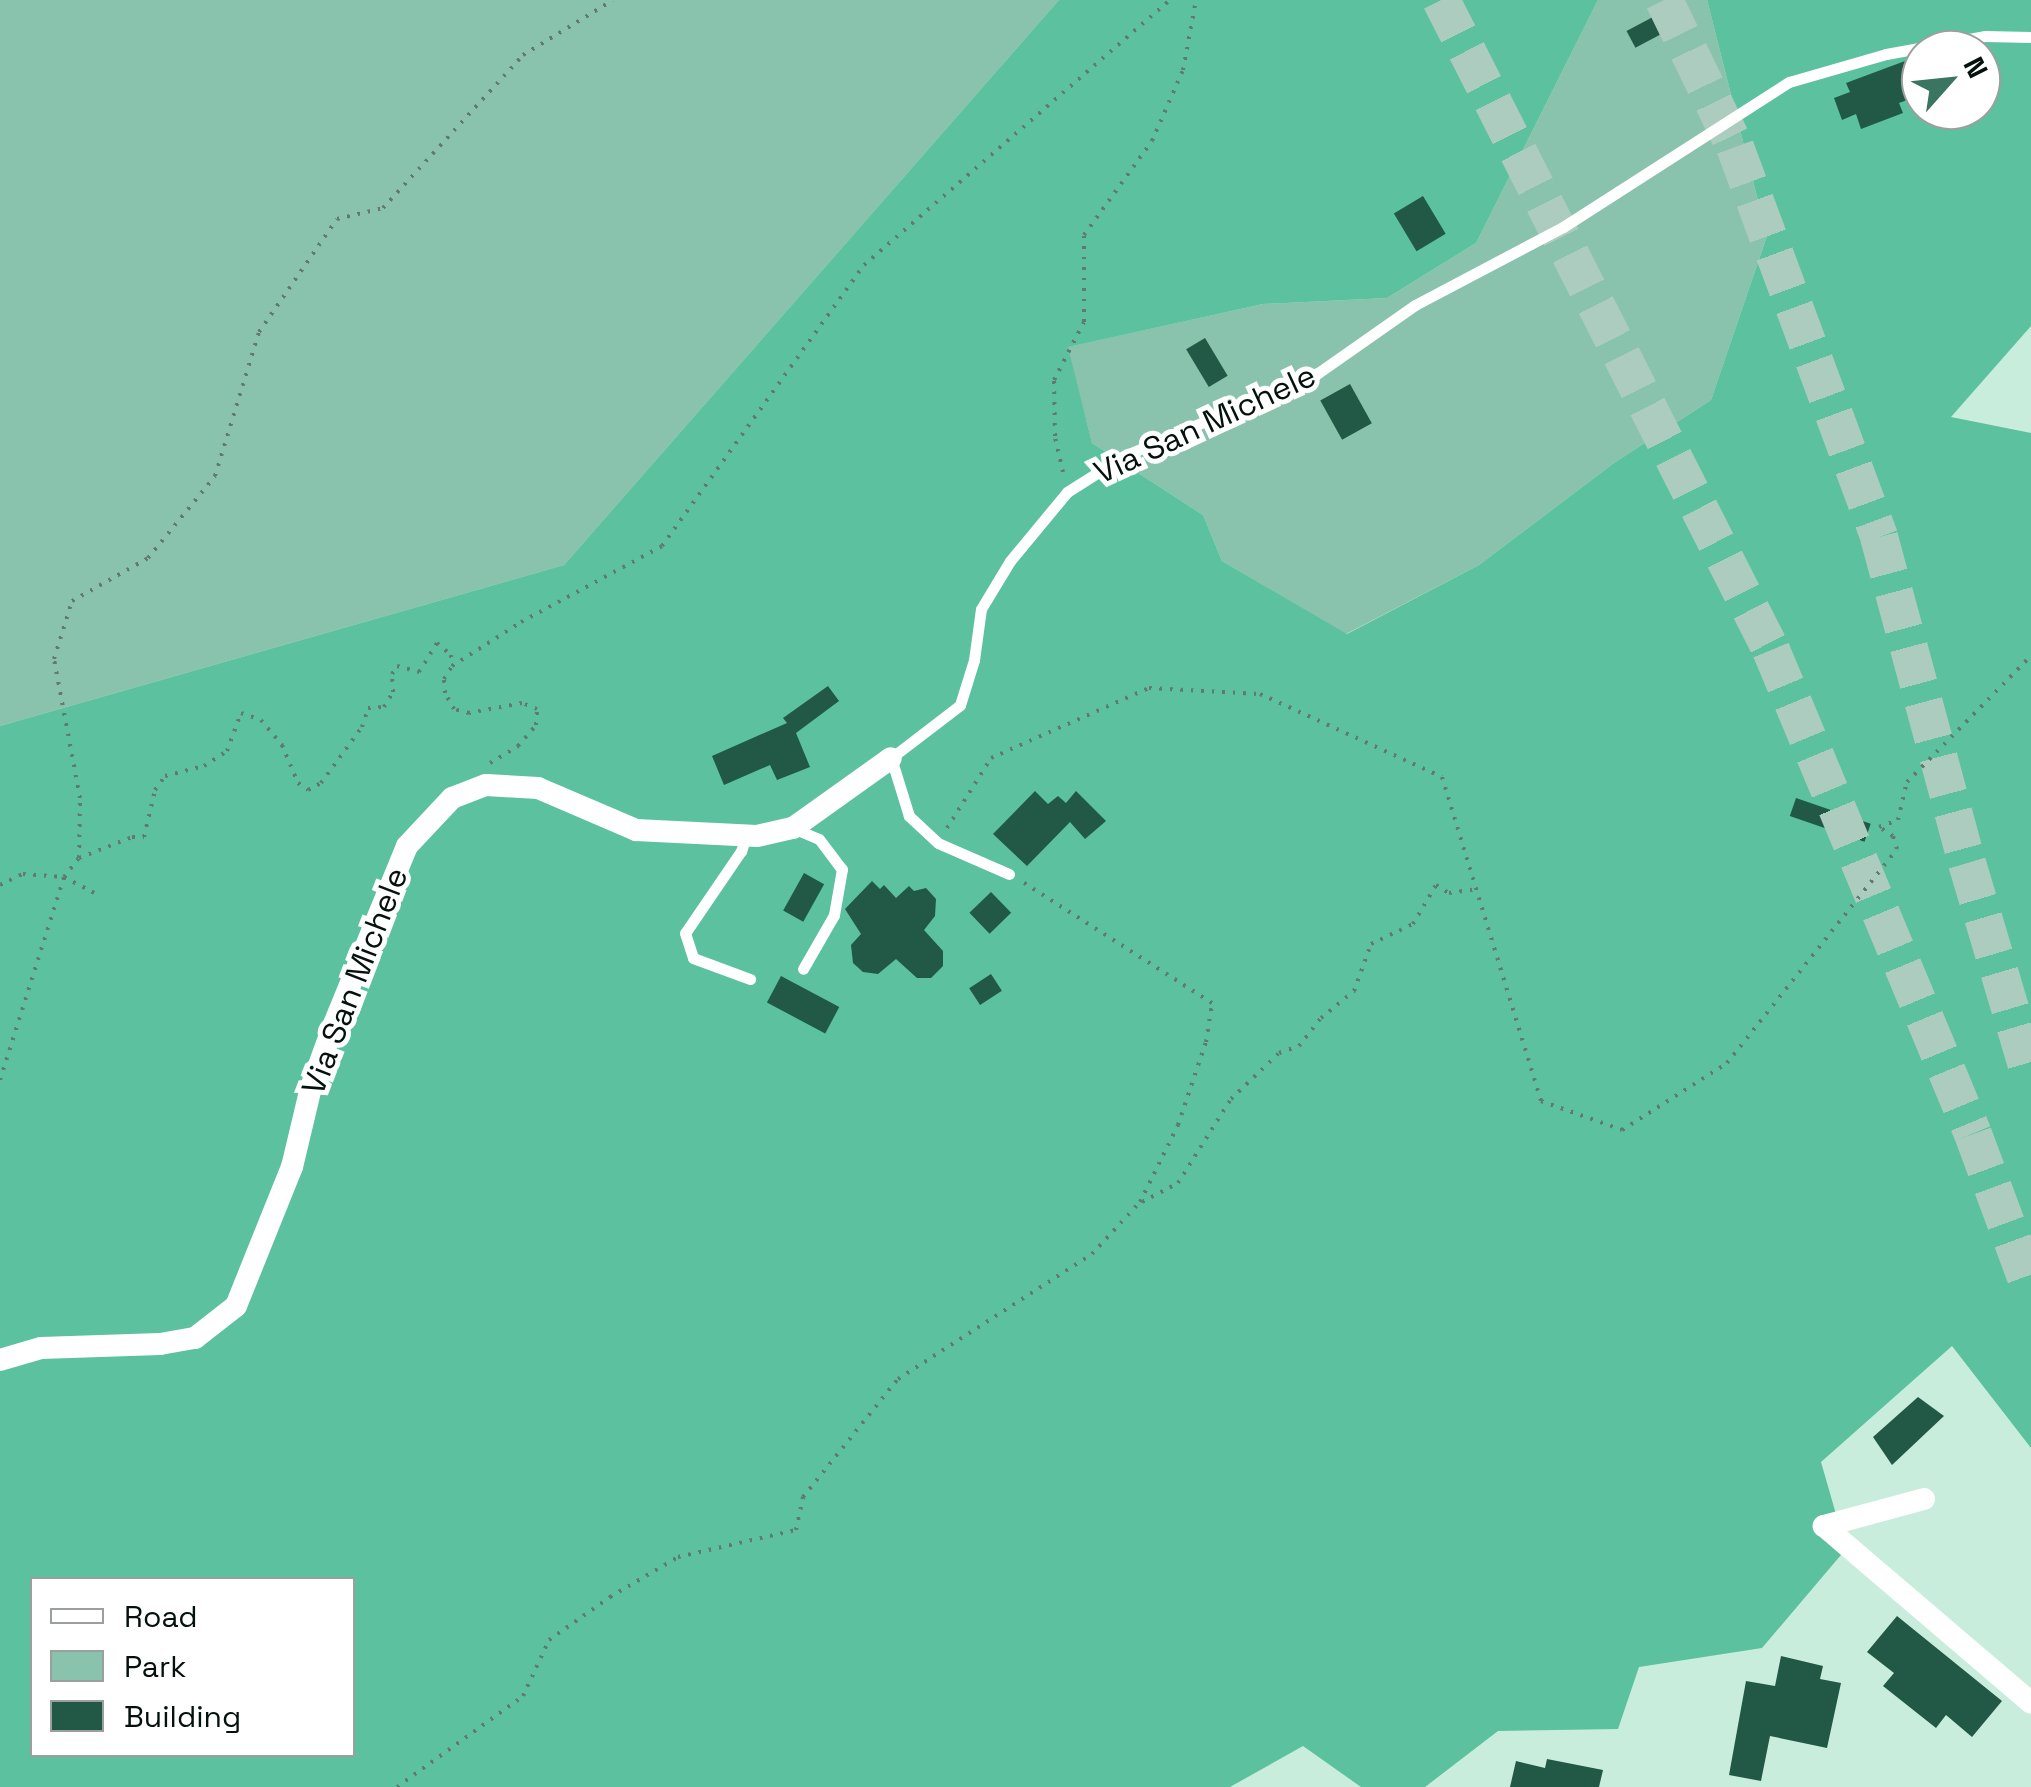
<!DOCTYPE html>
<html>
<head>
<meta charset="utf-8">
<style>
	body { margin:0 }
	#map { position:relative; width:2031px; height:1787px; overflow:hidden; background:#c8eddd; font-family:"Space Grotesk",sans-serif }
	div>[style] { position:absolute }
	.green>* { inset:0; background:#8ac3ad }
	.forest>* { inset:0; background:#5bc19e }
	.building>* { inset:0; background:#215846; transform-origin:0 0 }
	.trunk-tunnel>* { height:38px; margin-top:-19px; transform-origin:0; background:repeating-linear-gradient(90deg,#abccbe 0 38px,transparent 0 57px) }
	.path>* { height:4px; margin-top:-2px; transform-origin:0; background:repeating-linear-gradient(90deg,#61796f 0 2.5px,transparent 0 10.5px) }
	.service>* { height:11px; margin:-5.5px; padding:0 5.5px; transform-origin:5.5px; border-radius:5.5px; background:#fff }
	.minor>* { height:22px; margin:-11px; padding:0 11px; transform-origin:11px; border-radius:11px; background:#fff }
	span { translate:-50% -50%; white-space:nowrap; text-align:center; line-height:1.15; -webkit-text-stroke:10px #fff; paint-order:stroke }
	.street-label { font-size:32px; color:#04110c }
	.legend { position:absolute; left:30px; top:1577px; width:325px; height:180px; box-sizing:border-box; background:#fff; border:2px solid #9ba09e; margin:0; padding:12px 18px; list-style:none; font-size:30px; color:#04110c }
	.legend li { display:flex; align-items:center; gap:20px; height:50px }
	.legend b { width:50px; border:2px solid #9ba09e }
	.north { position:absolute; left:1901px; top:30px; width:100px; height:100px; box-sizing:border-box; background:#fff; border:2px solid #9ba09e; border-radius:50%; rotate:63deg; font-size:28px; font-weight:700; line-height:40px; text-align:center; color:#04110c }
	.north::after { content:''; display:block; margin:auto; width:35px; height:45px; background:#397560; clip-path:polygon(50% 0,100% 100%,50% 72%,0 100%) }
</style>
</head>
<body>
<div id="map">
	<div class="green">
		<i style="clip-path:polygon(0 0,1059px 0,564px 565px,0 726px)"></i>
		<i style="clip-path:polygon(1598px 0,1707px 0,1767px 236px,1711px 400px,1614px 463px,1479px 565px,1346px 634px,1222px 561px,1203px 515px,1092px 443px,1067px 347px,1263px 304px,1387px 298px,1476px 243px)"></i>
	</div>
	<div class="forest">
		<i style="clip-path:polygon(evenodd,1059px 0,1598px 0,1476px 243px,1387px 298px,1263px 304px,1068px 347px,1092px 443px,1203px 515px,1222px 561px,1347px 634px,1479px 565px,1614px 463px,1711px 400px,1767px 236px,1707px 0,2031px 0,2031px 326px,1951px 417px,2031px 433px,2031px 1448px,1952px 1346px,1821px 1462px,1846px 1549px,1762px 1648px,1639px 1667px,1618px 1729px,1498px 1731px,1425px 1787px,1361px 1787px,1303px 1746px,1230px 1787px,0 1787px,0 726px,564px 565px,1059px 0,1921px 50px,1981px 50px,1981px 110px,1921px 110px,1921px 50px,1059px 0,32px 1580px,352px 1580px,352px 1754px,32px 1754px,32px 1580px)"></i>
	</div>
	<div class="building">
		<i style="left:1668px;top:9px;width:19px;height:47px;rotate:62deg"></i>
		<i style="clip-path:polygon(1905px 61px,1918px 96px,1899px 103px,1903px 113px,1861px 129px,1856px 114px,1842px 120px,1834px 98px,1850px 92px,1846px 83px)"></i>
		<i style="left:1423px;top:196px;width:44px;height:34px;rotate:59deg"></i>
		<i style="left:1205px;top:338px;width:44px;height:22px;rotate:59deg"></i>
		<i style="left:1350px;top:384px;width:45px;height:34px;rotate:61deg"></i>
		<i style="clip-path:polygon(828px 686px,839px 701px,796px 733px,810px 767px,777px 780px,770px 765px,724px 785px,712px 756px,787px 723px,783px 718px)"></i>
		<i style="clip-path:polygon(1035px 791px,1048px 804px,1058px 796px,1066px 803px,1076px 791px,1106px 821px,1085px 839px,1070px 822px,1027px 866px,993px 834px)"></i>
		<i style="left:1796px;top:798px;width:79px;height:19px;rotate:19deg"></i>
		<i style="left:804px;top:873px;width:23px;height:43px;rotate:29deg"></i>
		<i style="clip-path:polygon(872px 881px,880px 889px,884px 885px,896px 898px,909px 886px,914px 891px,926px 888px,936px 899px,935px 916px,924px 930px,943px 951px,943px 966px,931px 978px,917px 978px,896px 959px,878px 974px,863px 972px,853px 963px,851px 945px,861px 934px,845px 909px)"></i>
		<i style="left:991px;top:892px;width:29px;height:30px;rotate:46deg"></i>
		<i style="left:991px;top:974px;width:20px;height:26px;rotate:57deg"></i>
		<i style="left:781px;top:976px;width:66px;height:30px;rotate:28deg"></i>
		<i style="clip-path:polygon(1918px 1397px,1944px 1416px,1892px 1465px,1873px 1437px)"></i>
		<i style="clip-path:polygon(1897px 1616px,2002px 1701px,1972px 1737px,1946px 1715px,1936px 1728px,1883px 1686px,1894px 1673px,1867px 1652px)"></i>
		<i style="clip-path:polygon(1781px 1656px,1823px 1666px,1820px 1679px,1841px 1683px,1827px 1748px,1770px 1736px,1761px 1781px,1729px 1775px,1746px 1681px,1775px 1686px)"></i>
		<i style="clip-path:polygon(1547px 1759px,1603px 1770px,1599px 1787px,1510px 1787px,1516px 1761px,1545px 1768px)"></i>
	</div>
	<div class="trunk-tunnel">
		<i style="left:1441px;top:0;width:729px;rotate:63.08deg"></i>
		<i style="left:1771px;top:650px;width:524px;rotate:67.35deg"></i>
		<i style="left:1973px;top:1134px;width:167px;rotate:69.7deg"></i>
		<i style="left:1664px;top:0;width:163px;rotate:64.2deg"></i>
		<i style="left:1735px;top:147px;width:416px;rotate:69.7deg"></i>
		<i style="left:1879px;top:537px;width:338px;rotate:74.9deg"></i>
		<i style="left:1967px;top:863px;width:225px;rotate:73.5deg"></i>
	</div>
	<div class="path">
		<i style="left:1063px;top:472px;width:37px;rotate:-103deg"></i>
		<i style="left:1055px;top:436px;width:56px;rotate:-91deg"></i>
		<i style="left:1054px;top:380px;width:65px;rotate:-62.7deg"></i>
		<i style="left:1084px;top:322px;width:87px;rotate:-90deg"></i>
		<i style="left:1084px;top:235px;width:116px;rotate:-54.1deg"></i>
		<i style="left:1152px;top:141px;width:77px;rotate:-66.4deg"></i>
		<i style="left:1183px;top:70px;width:71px;rotate:-79.5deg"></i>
		<i style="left:490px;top:763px;width:33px;rotate:-31deg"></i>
		<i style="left:518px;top:746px;width:28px;rotate:-49deg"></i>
		<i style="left:536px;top:725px;width:16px;rotate:-86deg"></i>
		<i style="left:537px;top:709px;width:16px;rotate:-158deg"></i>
		<i style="left:522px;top:703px;width:54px;rotate:169.3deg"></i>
		<i style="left:469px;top:713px;width:16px;rotate:-165deg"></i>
		<i style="left:454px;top:709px;width:18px;rotate:-119deg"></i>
		<i style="left:445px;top:693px;width:14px;rotate:-94deg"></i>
		<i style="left:444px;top:679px;width:15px;rotate:-58deg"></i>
		<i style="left:452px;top:666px;width:82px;rotate:-32.5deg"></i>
		<i style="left:521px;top:622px;width:160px;rotate:-28.3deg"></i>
		<i style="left:662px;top:546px;width:346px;rotate:-54.3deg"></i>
		<i style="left:864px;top:265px;width:405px;rotate:-40.9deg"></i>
		<i style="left:1879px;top:827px;width:20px;rotate:-20deg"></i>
		<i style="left:1898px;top:820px;width:39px;rotate:-77deg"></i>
		<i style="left:1907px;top:782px;width:177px;rotate:-45.5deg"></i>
		<i style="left:947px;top:828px;width:83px;rotate:-57.8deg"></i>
		<i style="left:991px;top:758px;width:173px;rotate:-23.9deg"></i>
		<i style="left:1149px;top:688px;width:111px;rotate:3.1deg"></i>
		<i style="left:1260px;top:694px;width:200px;rotate:24.5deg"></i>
		<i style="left:1442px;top:777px;width:339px;rotate:73deg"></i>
		<i style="left:1541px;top:1101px;width:86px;rotate:19.7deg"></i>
		<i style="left:1622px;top:1130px;width:125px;rotate:-32.5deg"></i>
		<i style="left:1727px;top:1063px;width:273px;rotate:-51.5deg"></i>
		<i style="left:1897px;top:849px;width:14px;rotate:-107deg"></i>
		<i style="left:1893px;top:836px;width:17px;rotate:-147deg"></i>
		<i style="left:79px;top:858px;width:57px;rotate:-21.6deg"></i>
		<i style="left:132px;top:837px;width:12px"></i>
		<i style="left:144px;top:837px;width:48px;rotate:-76.8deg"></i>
		<i style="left:155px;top:790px;width:17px;rotate:-54deg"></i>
		<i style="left:165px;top:776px;width:40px;rotate:-14.4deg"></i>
		<i style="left:204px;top:766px;width:27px;rotate:-33deg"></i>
		<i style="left:227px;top:751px;width:40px;rotate:-69.8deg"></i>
		<i style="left:241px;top:713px;width:21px;rotate:19deg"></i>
		<i style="left:261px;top:720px;width:33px;rotate:50deg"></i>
		<i style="left:282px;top:745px;width:41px;rotate:67.2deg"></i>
		<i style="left:298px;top:783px;width:12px;rotate:35deg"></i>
		<i style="left:308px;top:790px;width:15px;rotate:-28deg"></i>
		<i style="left:321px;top:783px;width:69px;rotate:-53.8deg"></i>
		<i style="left:362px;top:727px;width:20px;rotate:-72deg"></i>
		<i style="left:368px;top:708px;width:16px;rotate:-4deg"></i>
		<i style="left:384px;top:707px;width:17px;rotate:-59deg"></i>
		<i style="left:393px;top:692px;width:18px;rotate:-93deg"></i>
		<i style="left:392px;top:674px;width:9px;rotate:-58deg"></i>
		<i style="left:397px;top:666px;width:23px;rotate:15deg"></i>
		<i style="left:419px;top:672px;width:34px;rotate:-58deg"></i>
		<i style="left:437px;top:643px;width:18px;rotate:41deg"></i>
		<i style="left:451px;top:655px;width:11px;rotate:85deg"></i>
		<i style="left:0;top:885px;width:25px;rotate:-26deg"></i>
		<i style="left:23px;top:874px;width:41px;rotate:4.2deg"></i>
		<i style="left:64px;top:877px;width:24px;rotate:-52deg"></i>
		<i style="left:79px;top:858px;width:60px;rotate:-89deg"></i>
		<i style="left:80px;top:798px;width:141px;rotate:-100.6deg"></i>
		<i style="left:54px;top:659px;width:61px;rotate:-72.8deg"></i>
		<i style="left:72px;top:601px;width:87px;rotate:-29.5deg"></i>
		<i style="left:148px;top:558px;width:106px;rotate:-50.7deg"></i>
		<i style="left:215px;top:476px;width:151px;rotate:-73deg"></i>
		<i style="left:259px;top:332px;width:137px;rotate:-55.4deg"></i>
		<i style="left:337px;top:219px;width:47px;rotate:-13.4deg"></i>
		<i style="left:383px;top:208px;width:207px;rotate:-47.5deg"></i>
		<i style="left:523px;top:55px;width:105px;rotate:-31.4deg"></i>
		<i style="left:0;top:1080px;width:213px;rotate:-72.5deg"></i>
		<i style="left:64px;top:877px;width:41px;rotate:27.8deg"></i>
		<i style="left:1142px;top:1202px;width:41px;rotate:-27.8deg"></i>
		<i style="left:1178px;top:1183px;width:99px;rotate:-57.8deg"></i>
		<i style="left:1231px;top:1099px;width:66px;rotate:-43.8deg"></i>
		<i style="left:1279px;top:1053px;width:21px;rotate:-19deg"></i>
		<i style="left:1299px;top:1046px;width:36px;rotate:-52deg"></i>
		<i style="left:1321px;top:1018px;width:43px;rotate:-39.3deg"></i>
		<i style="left:1354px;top:991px;width:50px;rotate:-70.1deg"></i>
		<i style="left:1371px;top:944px;width:47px;rotate:-25.5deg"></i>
		<i style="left:1413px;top:924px;width:45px;rotate:-59.5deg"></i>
		<i style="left:1436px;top:885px;width:15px;rotate:32deg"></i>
		<i style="left:1449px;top:893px;width:27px;rotate:-8deg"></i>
		<i style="left:397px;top:1787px;width:155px;rotate:-35.8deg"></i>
		<i style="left:523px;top:1696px;width:62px;rotate:-65.1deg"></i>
		<i style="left:549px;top:1640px;width:75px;rotate:-35.2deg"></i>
		<i style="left:610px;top:1597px;width:79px;rotate:-30.5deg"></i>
		<i style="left:678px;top:1557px;width:121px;rotate:-12.9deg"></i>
		<i style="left:796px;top:1530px;width:34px;rotate:-78deg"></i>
		<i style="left:803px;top:1497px;width:151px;rotate:-51.2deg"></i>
		<i style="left:898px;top:1379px;width:231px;rotate:-32.8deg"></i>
		<i style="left:1092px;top:1254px;width:71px;rotate:-47.3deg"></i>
		<i style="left:1140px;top:1202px;width:86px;rotate:-63.7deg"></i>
		<i style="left:1178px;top:1125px;width:88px;rotate:-71.4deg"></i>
		<i style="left:1206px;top:1042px;width:39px;rotate:-81deg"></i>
		<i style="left:1212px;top:1003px;width:227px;rotate:-147.4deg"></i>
	</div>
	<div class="service">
		<i style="left:793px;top:828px;width:28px;rotate:23deg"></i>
		<i style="left:819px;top:839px;width:38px;rotate:53deg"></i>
		<i style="left:842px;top:869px;width:47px;rotate:99.9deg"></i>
		<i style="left:834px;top:915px;width:62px;rotate:119.9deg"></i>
		<i style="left:746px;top:836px;width:16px;rotate:108deg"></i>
		<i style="left:741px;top:851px;width:99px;rotate:124.3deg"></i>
		<i style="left:685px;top:933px;width:26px;rotate:72deg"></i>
		<i style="left:693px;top:958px;width:61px;rotate:20.2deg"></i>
		<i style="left:1009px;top:874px;width:77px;rotate:-156.4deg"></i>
		<i style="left:938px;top:843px;width:40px;rotate:-137deg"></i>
		<i style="left:909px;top:816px;width:61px;rotate:-107.2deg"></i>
		<i style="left:891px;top:758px;width:87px;rotate:-37.5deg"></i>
		<i style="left:960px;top:705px;width:47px;rotate:-72.7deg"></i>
		<i style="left:974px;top:660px;width:51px;rotate:-82.2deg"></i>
		<i style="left:981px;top:609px;width:56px;rotate:-58.9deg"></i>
		<i style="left:1010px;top:561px;width:89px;rotate:-50.4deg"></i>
		<i style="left:1067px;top:492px;width:67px;rotate:-32.3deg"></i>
		<i style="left:1124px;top:456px;width:211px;rotate:-23.2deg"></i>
		<i style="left:1318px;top:373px;width:118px;rotate:-35deg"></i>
		<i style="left:1415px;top:305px;width:167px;rotate:-27.8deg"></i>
		<i style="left:1563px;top:227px;width:269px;rotate:-32.7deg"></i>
		<i style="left:1789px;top:82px;width:101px;rotate:-16.1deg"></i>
		<i style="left:1886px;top:54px;width:101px;rotate:-10.3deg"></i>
		<i style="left:1985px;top:36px;width:46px;rotate:1.2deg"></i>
	</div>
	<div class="minor">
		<i style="left:0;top:1360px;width:43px;rotate:-16.3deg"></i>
		<i style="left:41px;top:1348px;width:119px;rotate:-1.9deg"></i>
		<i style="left:160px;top:1344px;width:36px;rotate:-10deg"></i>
		<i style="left:195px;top:1338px;width:52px;rotate:-38deg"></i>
		<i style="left:236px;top:1306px;width:150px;rotate:-68.1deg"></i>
		<i style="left:292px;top:1167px;width:82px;rotate:-76.6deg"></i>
		<i style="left:311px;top:1087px;width:67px;rotate:-69.9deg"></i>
		<i style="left:334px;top:1024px;width:192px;rotate:-67.7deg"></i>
		<i style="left:407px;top:846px;width:66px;rotate:-46.8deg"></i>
		<i style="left:452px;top:798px;width:36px;rotate:-21deg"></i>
		<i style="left:486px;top:785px;width:52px;rotate:3.3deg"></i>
		<i style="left:538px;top:788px;width:107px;rotate:23.2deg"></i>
		<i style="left:636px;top:830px;width:121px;rotate:2.8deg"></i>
		<i style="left:757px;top:836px;width:37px;rotate:-13deg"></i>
		<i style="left:793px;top:828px;width:120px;rotate:-35.5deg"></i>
		<i style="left:1924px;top:1499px;width:104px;rotate:164.9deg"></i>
		<i style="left:1824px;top:1526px;width:272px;rotate:40.5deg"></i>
	</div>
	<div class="street-label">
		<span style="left:1205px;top:424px;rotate:-25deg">Via San Michele</span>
		<span style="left:355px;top:981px;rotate:-69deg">Via San Michele</span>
	</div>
	<ul class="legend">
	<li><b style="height:12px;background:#fff"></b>Road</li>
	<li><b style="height:28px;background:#8ac3ad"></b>Park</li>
	<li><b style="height:28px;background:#215846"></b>Building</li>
	</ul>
	<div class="north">N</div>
</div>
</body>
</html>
